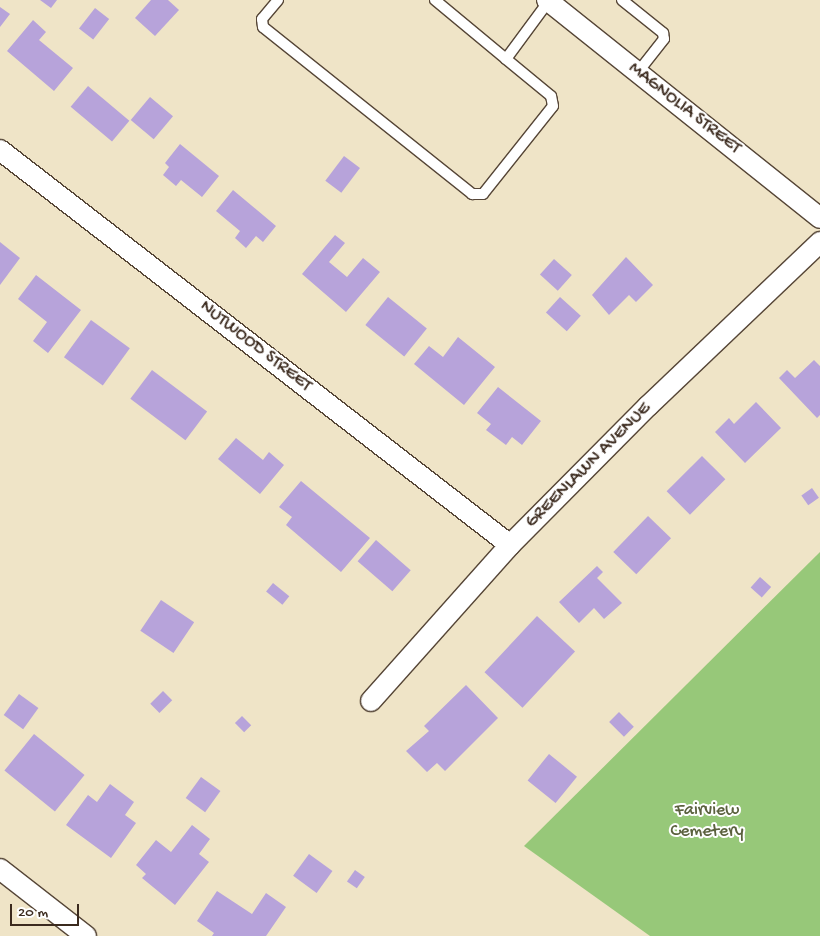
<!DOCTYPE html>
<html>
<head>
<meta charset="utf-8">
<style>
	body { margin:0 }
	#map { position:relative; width:820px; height:936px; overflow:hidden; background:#efe4c7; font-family:"Gochi Hand",sans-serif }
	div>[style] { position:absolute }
	.green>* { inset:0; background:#97c879 }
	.building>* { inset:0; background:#b7a3da; transform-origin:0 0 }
	.roads { filter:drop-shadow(1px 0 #564637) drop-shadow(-1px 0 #564637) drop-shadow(0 1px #564637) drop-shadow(0 -1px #564637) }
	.service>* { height:10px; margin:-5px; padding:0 5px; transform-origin:5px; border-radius:5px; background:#fff }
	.minor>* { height:20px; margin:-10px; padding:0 10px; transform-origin:10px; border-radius:10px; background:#fff }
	span { translate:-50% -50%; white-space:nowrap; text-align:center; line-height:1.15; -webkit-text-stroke:4px #fff; paint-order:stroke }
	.street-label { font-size:18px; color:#3b2a1e }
	.park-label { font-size:18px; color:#5b613e }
	.scale { position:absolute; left:10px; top:904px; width:69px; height:22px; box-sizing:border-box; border:2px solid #3b2a1e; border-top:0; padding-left:6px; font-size:15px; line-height:18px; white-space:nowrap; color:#3b2a1e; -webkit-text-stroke:4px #fff; paint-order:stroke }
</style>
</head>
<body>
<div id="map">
	<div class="green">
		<i style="clip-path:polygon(820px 552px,820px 936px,650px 936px,524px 846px)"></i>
	</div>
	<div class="building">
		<i style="clip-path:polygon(40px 0,57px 0,51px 8px)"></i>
		<i style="clip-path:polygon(151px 0,168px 0,179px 10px,155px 36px,135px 18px)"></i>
		<i style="clip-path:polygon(0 7px,10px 14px,0 27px)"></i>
		<i style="left:95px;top:8px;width:18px;height:26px;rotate:38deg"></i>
		<i style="clip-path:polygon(33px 20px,46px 32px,39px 40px,73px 68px,54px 91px,7px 51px)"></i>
		<i style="left:88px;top:86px;width:54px;height:27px;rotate:40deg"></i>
		<i style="left:150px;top:97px;width:30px;height:30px;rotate:40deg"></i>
		<i style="clip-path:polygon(180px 144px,219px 176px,202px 197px,181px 180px,176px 186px,163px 175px,169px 167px,165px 163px)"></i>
		<i style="left:344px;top:156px;width:20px;height:31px;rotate:37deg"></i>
		<i style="clip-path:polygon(233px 190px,276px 226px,263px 242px,256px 236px,246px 248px,235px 238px,240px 231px,216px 211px)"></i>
		<i style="clip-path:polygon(335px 235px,345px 243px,329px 262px,347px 277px,363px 258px,380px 272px,346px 312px,302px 274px)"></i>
		<i style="clip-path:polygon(0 242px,20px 258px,0 285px)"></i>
		<i style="clip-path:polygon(626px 257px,653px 285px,636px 302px,629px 295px,609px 315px,592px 295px)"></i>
		<i style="left:554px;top:259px;width:24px;height:21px;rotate:42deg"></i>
		<i style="clip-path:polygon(36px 275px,81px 310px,48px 353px,33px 341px,47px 322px,18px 299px)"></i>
		<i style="left:388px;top:297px;width:50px;height:36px;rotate:39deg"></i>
		<i style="left:560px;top:297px;width:28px;height:21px;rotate:42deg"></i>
		<i style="left:91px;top:320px;width:48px;height:46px;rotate:36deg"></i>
		<i style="clip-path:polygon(458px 337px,495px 367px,464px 405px,414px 364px,429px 346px,443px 357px)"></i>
		<i style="clip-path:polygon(814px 360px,820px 366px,820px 415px,817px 418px,779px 378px,787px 370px,795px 378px)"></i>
		<i style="left:152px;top:370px;width:69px;height:36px;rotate:37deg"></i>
		<i style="clip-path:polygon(498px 387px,541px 421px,522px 445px,512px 437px,506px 445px,486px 430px,491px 424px,477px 413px)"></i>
		<i style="clip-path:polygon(756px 402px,781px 428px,745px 463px,715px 432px,729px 418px,734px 424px)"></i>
		<i style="clip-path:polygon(236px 438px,263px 460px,269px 452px,284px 465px,260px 494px,218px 459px)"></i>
		<i style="left:702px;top:456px;width:33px;height:50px;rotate:45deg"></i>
		<i style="clip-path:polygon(301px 481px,370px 538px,341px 572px,286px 525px,292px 517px,279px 507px)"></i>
		<i style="left:812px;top:488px;width:12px;height:13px;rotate:55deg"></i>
		<i style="left:648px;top:516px;width:32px;height:50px;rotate:44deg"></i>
		<i style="left:376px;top:540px;width:46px;height:28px;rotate:41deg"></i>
		<i style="clip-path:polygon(597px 566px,603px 572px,597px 578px,622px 603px,604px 619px,594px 608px,579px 623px,559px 602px)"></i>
		<i style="left:760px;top:577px;width:15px;height:14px;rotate:42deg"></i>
		<i style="left:273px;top:583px;width:21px;height:11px;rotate:39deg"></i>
		<i style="left:161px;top:600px;width:40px;height:37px;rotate:34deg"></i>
		<i style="left:537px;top:616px;width:52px;height:77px;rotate:43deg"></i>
		<i style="clip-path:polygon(466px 685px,498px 718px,445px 771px,437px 763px,427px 772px,406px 751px,429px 731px,424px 726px)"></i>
		<i style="left:163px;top:691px;width:13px;height:18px;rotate:45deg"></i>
		<i style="left:19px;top:694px;width:24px;height:26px;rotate:36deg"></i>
		<i style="left:619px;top:712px;width:21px;height:14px;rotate:45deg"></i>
		<i style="left:242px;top:716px;width:13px;height:10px;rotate:45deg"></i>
		<i style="left:34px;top:734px;width:65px;height:47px;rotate:39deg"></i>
		<i style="left:549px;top:754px;width:36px;height:34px;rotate:39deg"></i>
		<i style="left:201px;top:777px;width:24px;height:26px;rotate:36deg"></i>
		<i style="clip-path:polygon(110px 784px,134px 802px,125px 815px,136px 823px,111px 858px,66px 825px,88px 795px,97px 802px)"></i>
		<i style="clip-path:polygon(192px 825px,210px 839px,199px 854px,209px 862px,175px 905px,142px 878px,146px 874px,136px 865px,156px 840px,171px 852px)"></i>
		<i style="left:309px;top:854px;width:29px;height:27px;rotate:36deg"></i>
		<i style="left:355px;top:870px;width:12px;height:14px;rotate:35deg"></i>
		<i style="clip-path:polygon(217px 891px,252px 914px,266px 893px,286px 907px,266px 936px,212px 936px,214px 933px,197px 921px)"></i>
	</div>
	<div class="roads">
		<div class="service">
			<i style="left:278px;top:0;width:25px;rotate:130deg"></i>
			<i style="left:262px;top:19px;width:8px;rotate:83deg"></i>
			<i style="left:263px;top:27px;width:268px;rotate:38.6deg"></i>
			<i style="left:472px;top:194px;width:11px"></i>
			<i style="left:483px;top:194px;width:112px;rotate:-51.5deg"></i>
			<i style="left:553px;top:106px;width:10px;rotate:-101deg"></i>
			<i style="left:551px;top:96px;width:58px;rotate:-140.6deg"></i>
			<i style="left:506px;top:59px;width:71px;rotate:-53.6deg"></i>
			<i style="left:435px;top:0;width:92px;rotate:39.7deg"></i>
			<i style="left:622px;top:0;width:53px;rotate:38.8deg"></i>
			<i style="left:663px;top:33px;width:6px;rotate:81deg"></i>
			<i style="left:664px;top:39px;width:42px;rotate:128.2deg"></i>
		</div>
		<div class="minor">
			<i style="left:547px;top:0;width:349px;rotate:38.6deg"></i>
			<i style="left:0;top:150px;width:645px;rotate:37.76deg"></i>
			<i style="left:371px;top:701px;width:209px;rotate:-48.3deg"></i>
			<i style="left:510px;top:545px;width:196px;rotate:-45.2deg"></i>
			<i style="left:648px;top:406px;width:238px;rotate:-43.6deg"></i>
			<i style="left:0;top:869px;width:109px;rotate:37.9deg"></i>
		</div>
	</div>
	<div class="street-label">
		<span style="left:684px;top:109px;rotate:38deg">MAGNOLIA STREET</span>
		<span style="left:255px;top:347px;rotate:38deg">NUTWOOD STREET</span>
		<span style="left:589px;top:466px;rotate:-45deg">GREENLAWN AVENUE</span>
	</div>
	<div class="park-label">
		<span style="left:707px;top:822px">Fairview<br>Cemetery</span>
	</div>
	<div class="scale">20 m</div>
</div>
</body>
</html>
